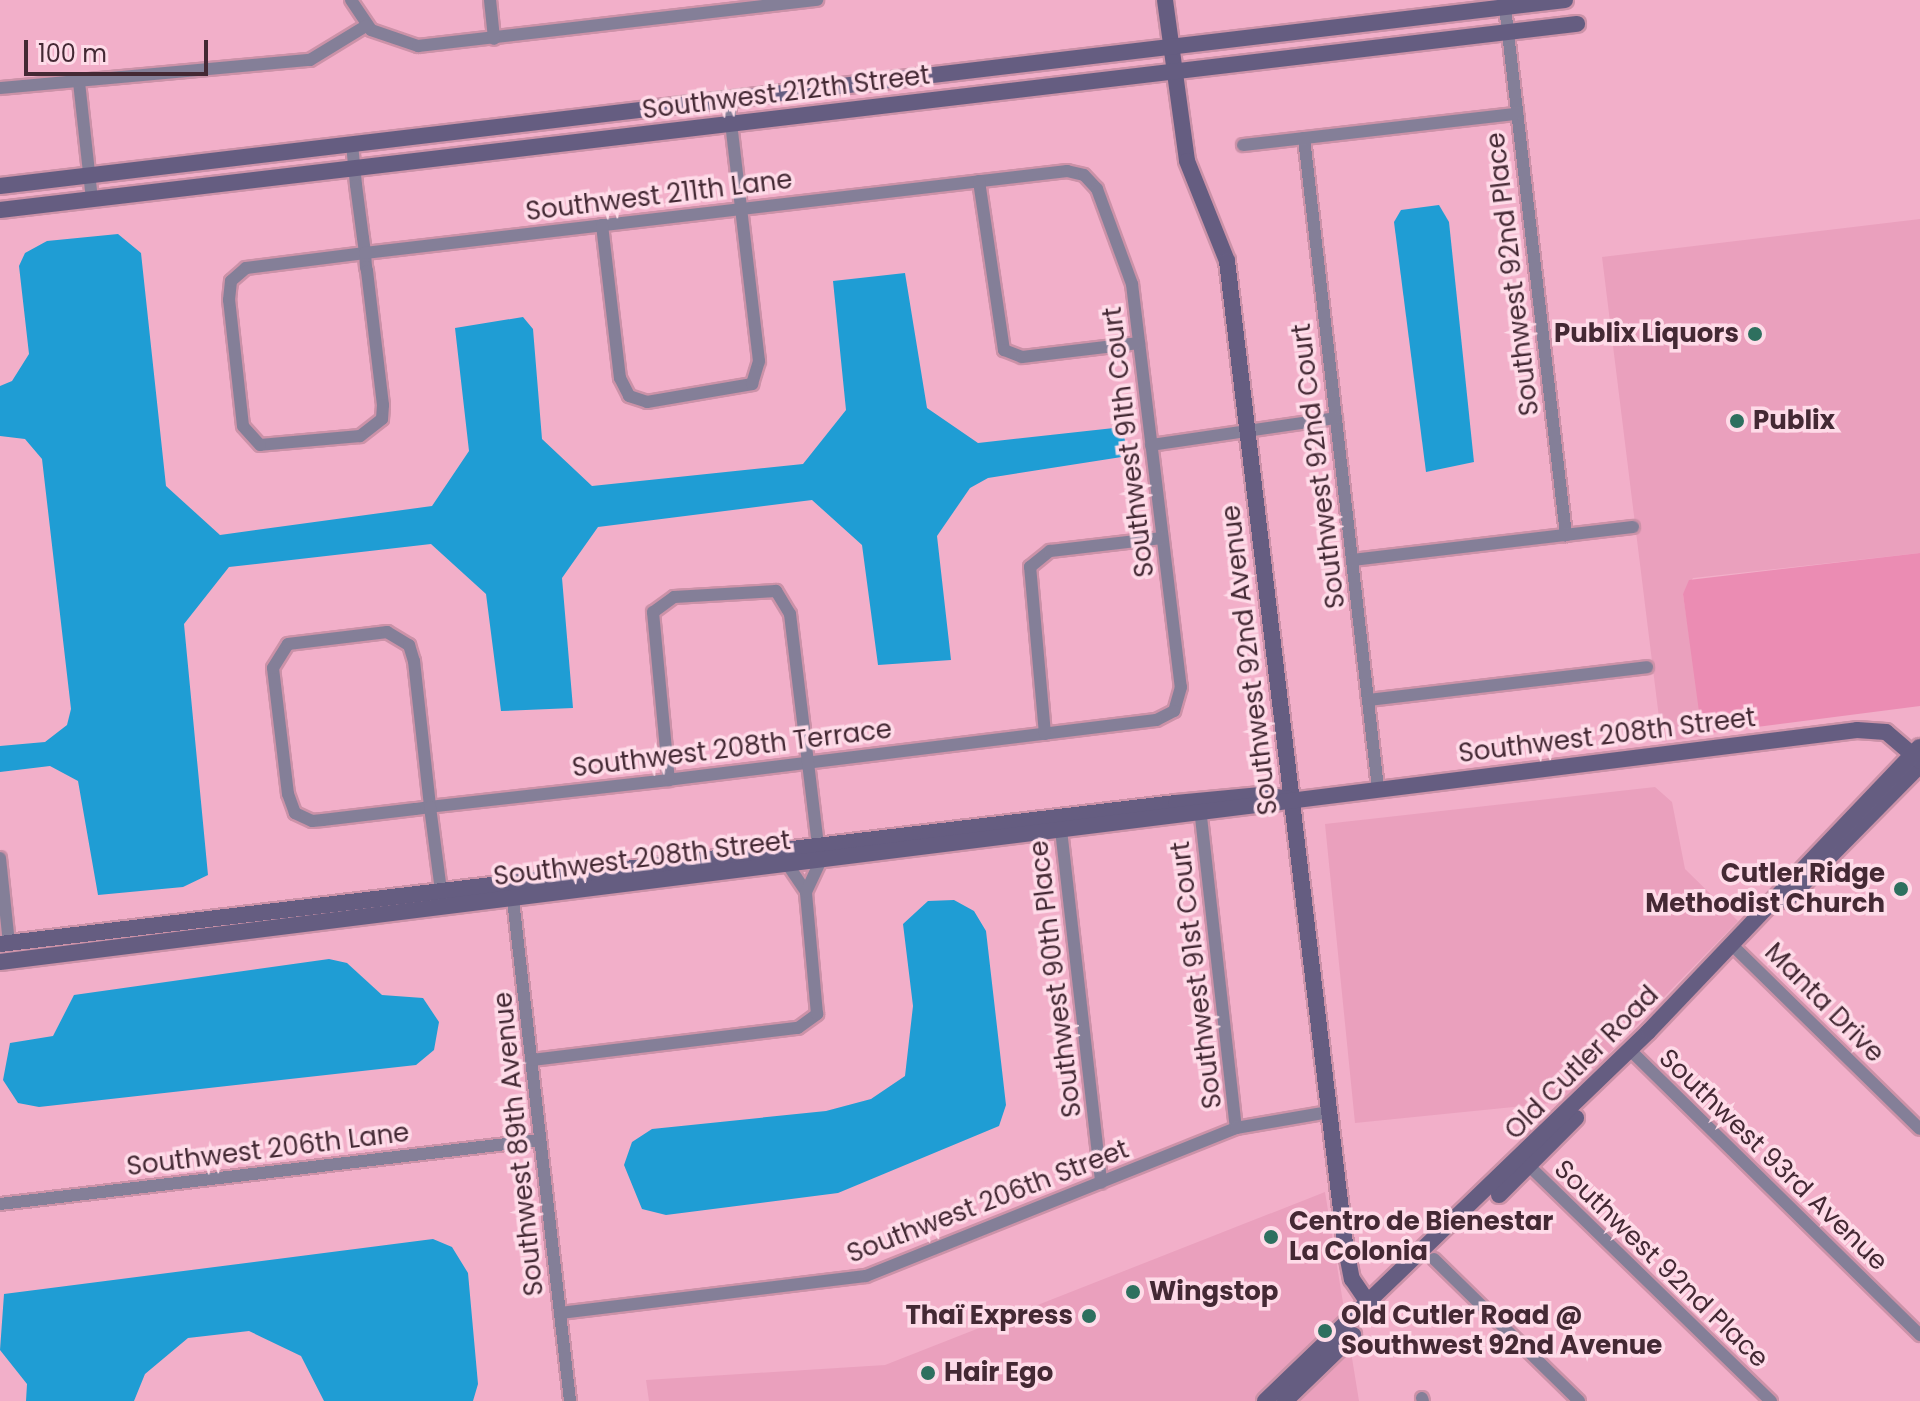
<!DOCTYPE html>
<html>
<head>
<meta charset="utf-8">
<style>
	body { margin:0 }
	#map { position:relative; width:1920px; height:1401px; overflow:hidden; background:#f2afc9; font-family:Poppins,sans-serif }
	div>[style] { position:absolute }
	.built>* { inset:0; background:#eaa0bd }
	.green>* { inset:0; background:#eb8cb3 }
	.water>* { inset:0; background:#1f9dd4 }
	.roads { filter:drop-shadow(2px 0 #cc92a8) drop-shadow(-2px 0 #cc92a8) drop-shadow(0 2px #cc92a8) drop-shadow(0 -2px #cc92a8) }
	.street>* { height:12px; margin:-6px; padding:0 6px; transform-origin:6px; border-radius:6px; background:#847f98 }
	.secondary>* { height:16px; margin:-8px; padding:0 8px; transform-origin:8px; border-radius:8px; background:#655d81 }
	.dots>* { width:22px; height:22px; translate:-50% -50%; box-sizing:border-box; border:4px solid #fedbe8; border-radius:50% }
	span { translate:-50% -50%; white-space:nowrap; text-align:center; line-height:1.15; -webkit-text-stroke:7px #fedbe8; paint-order:stroke }
	.street-label { font-size:26px; color:#442934 }
	.poi-label { font-size:26px; color:#442934; font-weight:700 }
	.right { translate:-100% -50%; text-align:right }
	.left { translate:0 -50%; text-align:left }
	.scale { position:absolute; left:24px; top:40px; width:184px; height:36px; box-sizing:border-box; border:4px solid #442934; border-top:0; padding-left:10px; font-size:24px; line-height:28px; white-space:nowrap; color:#442934; -webkit-text-stroke:6px #fedbe8; paint-order:stroke }
</style>
</head>
<body>
<div id="map">
	<div class="built">
		<i style="clip-path:polygon(1920px 219px,1920px 553px,1693px 578px,1683px 594px,1704px 736px,1662px 742px,1602px 257px)"></i>
		<i style="clip-path:polygon(1655px 787px,1672px 802px,1685px 869px,1738px 921px,1562px 1102px,1355px 1123px,1325px 824px)"></i>
		<i style="clip-path:polygon(1325px 1192px,1359px 1401px,649px 1401px,646px 1380px,885px 1365px)"></i>
	</div>
	<div class="green">
		<i style="clip-path:polygon(1920px 553px,1920px 706px,1702px 734px,1683px 594px,1689px 580px)"></i>
	</div>
	<div class="water">
		<i style="clip-path:polygon(1439px 205px,1449px 222px,1474px 462px,1426px 472px,1394px 222px,1401px 210px)"></i>
		<i style="clip-path:polygon(118px 234px,141px 253px,166px 486px,220px 535px,432px 506px,469px 451px,455px 328px,523px 317px,533px 329px,542px 439px,592px 486px,803px 464px,846px 410px,833px 281px,905px 273px,927px 408px,978px 443px,1114px 428px,1123px 431px,1128px 456px,988px 478px,970px 488px,937px 536px,951px 660px,878px 665px,862px 545px,812px 500px,598px 527px,562px 578px,573px 708px,501px 711px,486px 594px,431px 544px,229px 567px,184px 624px,208px 875px,183px 887px,98px 895px,78px 781px,50px 766px,0 772px,0 746px,45px 742px,67px 725px,71px 709px,42px 459px,25px 439px,0 436px,0 386px,12px 381px,29px 354px,19px 266px,25px 253px,47px 241px)"></i>
		<i style="clip-path:polygon(954px 900px,974px 911px,986px 931px,1006px 1105px,999px 1126px,838px 1193px,666px 1215px,642px 1209px,624px 1165px,632px 1142px,652px 1129px,826px 1111px,871px 1099px,905px 1076px,913px 1006px,903px 924px,928px 901px)"></i>
		<i style="clip-path:polygon(329px 959px,347px 963px,382px 995px,423px 998px,439px 1022px,434px 1050px,416px 1065px,39px 1107px,18px 1103px,3px 1080px,10px 1043px,53px 1036px,74px 995px)"></i>
		<i style="clip-path:polygon(433px 1239px,452px 1247px,468px 1273px,478px 1384px,473px 1401px,324px 1401px,301px 1356px,249px 1331px,188px 1338px,145px 1374px,134px 1401px,26px 1401px,27px 1384px,0 1350px,4px 1294px)"></i>
	</div>
	<div class="roads">
		<div class="street">
			<i style="left:351px;top:0;width:36px;rotate:56deg"></i>
			<i style="left:371px;top:30px;width:50px;rotate:18.8deg"></i>
			<i style="left:418px;top:46px;width:402px;rotate:-6.6deg"></i>
			<i style="left:490px;top:0;width:39px;rotate:84deg"></i>
			<i style="left:1505px;top:7px;width:532px;rotate:83.41deg"></i>
			<i style="left:79px;top:82px;width:118px;rotate:83.7deg"></i>
			<i style="left:0;top:88px;width:311px;rotate:-5.2deg"></i>
			<i style="left:310px;top:60px;width:66px;rotate:-31.3deg"></i>
			<i style="left:1304px;top:138px;width:655px;rotate:83.51deg"></i>
			<i style="left:352px;top:144px;width:41px;rotate:84.4deg"></i>
			<i style="left:356px;top:185px;width:53px;rotate:82.5deg"></i>
			<i style="left:363px;top:238px;width:15px;rotate:82deg"></i>
			<i style="left:365px;top:253px;width:14px;rotate:86deg"></i>
			<i style="left:366px;top:267px;width:4px;rotate:76deg"></i>
			<i style="left:367px;top:271px;width:135px;rotate:83.2deg"></i>
			<i style="left:383px;top:405px;width:14px;rotate:94deg"></i>
			<i style="left:382px;top:419px;width:28px;rotate:142deg"></i>
			<i style="left:360px;top:436px;width:100px;rotate:174.9deg"></i>
			<i style="left:260px;top:445px;width:25px;rotate:-132deg"></i>
			<i style="left:243px;top:426px;width:127px;rotate:-96.3deg"></i>
			<i style="left:229px;top:300px;width:19px;rotate:-84deg"></i>
			<i style="left:231px;top:281px;width:20px;rotate:-41deg"></i>
			<i style="left:246px;top:268px;width:120px;rotate:-7.2deg"></i>
			<i style="left:365px;top:253px;width:707px;rotate:-6.66deg"></i>
			<i style="left:1067px;top:171px;width:17px;rotate:13deg"></i>
			<i style="left:1084px;top:175px;width:19px;rotate:47deg"></i>
			<i style="left:1097px;top:189px;width:101px;rotate:69.8deg"></i>
			<i style="left:1132px;top:284px;width:406px;rotate:83.1deg"></i>
			<i style="left:1181px;top:687px;width:25px;rotate:106deg"></i>
			<i style="left:1174px;top:711px;width:20px;rotate:153deg"></i>
			<i style="left:1156px;top:720px;width:491px;rotate:173deg"></i>
			<i style="left:669px;top:780px;width:241px;rotate:173.6deg"></i>
			<i style="left:430px;top:807px;width:15px;rotate:172deg"></i>
			<i style="left:415px;top:809px;width:93px;rotate:173.2deg"></i>
			<i style="left:323px;top:820px;width:11px;rotate:175deg"></i>
			<i style="left:312px;top:821px;width:19px;rotate:-155deg"></i>
			<i style="left:295px;top:813px;width:20px;rotate:-110deg"></i>
			<i style="left:288px;top:794px;width:127px;rotate:-96.8deg"></i>
			<i style="left:273px;top:668px;width:28px;rotate:-58deg"></i>
			<i style="left:288px;top:644px;width:100px;rotate:-6.9deg"></i>
			<i style="left:387px;top:632px;width:26px;rotate:31deg"></i>
			<i style="left:409px;top:645px;width:17px;rotate:73deg"></i>
			<i style="left:414px;top:661px;width:147px;rotate:83.7deg"></i>
			<i style="left:430px;top:807px;width:92px;rotate:82.5deg"></i>
			<i style="left:1243px;top:145px;width:276px;rotate:-6.5deg"></i>
			<i style="left:979px;top:181px;width:171px;rotate:81.6deg"></i>
			<i style="left:1004px;top:350px;width:19px;rotate:21deg"></i>
			<i style="left:1022px;top:357px;width:118px;rotate:-6.8deg"></i>
			<i style="left:602px;top:225px;width:154px;rotate:83.3deg"></i>
			<i style="left:620px;top:378px;width:20px;rotate:63deg"></i>
			<i style="left:629px;top:396px;width:19px;rotate:18deg"></i>
			<i style="left:647px;top:402px;width:107px;rotate:-9.7deg"></i>
			<i style="left:752px;top:384px;width:24px;rotate:-73deg"></i>
			<i style="left:759px;top:361px;width:264px;rotate:-96.7deg"></i>
			<i style="left:1151px;top:445px;width:187px;rotate:-8.3deg"></i>
			<i style="left:1352px;top:560px;width:283px;rotate:-6.7deg"></i>
			<i style="left:1368px;top:700px;width:281px;rotate:-6.7deg"></i>
			<i style="left:1045px;top:734px;width:168px;rotate:-95.1deg"></i>
			<i style="left:1030px;top:567px;width:26px;rotate:-39deg"></i>
			<i style="left:1050px;top:551px;width:113px;rotate:-6.6deg"></i>
			<i style="left:1201px;top:817px;width:313px;rotate:83.6deg"></i>
			<i style="left:1060px;top:821px;width:364px;rotate:83.5deg"></i>
			<i style="left:0;top:858px;width:85px;rotate:84deg"></i>
			<i style="left:788px;top:865px;width:32px;rotate:56deg"></i>
			<i style="left:512px;top:891px;width:513px;rotate:83.51deg"></i>
			<i style="left:1731px;top:944px;width:264px;rotate:44.4deg"></i>
			<i style="left:1630px;top:1050px;width:407px;rotate:44.5deg"></i>
			<i style="left:532px;top:1060px;width:268px;rotate:-6.9deg"></i>
			<i style="left:798px;top:1028px;width:24px;rotate:-36deg"></i>
			<i style="left:817px;top:1014px;width:122px;rotate:-95.2deg"></i>
			<i style="left:806px;top:892px;width:33px;rotate:-65deg"></i>
			<i style="left:820px;top:862px;width:250px;rotate:-96.9deg"></i>
			<i style="left:790px;top:614px;width:27px;rotate:-121deg"></i>
			<i style="left:776px;top:591px;width:102px;rotate:176.6deg"></i>
			<i style="left:674px;top:597px;width:26px;rotate:144deg"></i>
			<i style="left:653px;top:612px;width:169px;rotate:84.6deg"></i>
			<i style="left:1523px;top:1160px;width:346px;rotate:44.2deg"></i>
			<i style="left:0;top:1204px;width:544px;rotate:-6.76deg"></i>
			<i style="left:1434px;top:1259px;width:203px;rotate:44.4deg"></i>
			<i style="left:560px;top:1313px;width:308px;rotate:-6.9deg"></i>
			<i style="left:866px;top:1276px;width:399px;rotate:-21.8deg"></i>
			<i style="left:1236px;top:1128px;width:94px;rotate:-9.8deg"></i>
			<i style="left:1422px;top:1398px;width:3px;rotate:72deg"></i>
		</div>
		<div class="secondary">
			<i style="left:1165px;top:0;width:162px;rotate:82.2deg"></i>
			<i style="left:1187px;top:161px;width:108px;rotate:68.2deg"></i>
			<i style="left:1227px;top:261px;width:990px;rotate:83.15deg"></i>
			<i style="left:1345px;top:1244px;width:36px;rotate:79deg"></i>
			<i style="left:1352px;top:1279px;width:42px;rotate:55.6deg"></i>
			<i style="left:0;top:186px;width:1576px;rotate:-6.78deg"></i>
			<i style="left:0;top:210px;width:1588px;rotate:-6.73deg"></i>
			<i style="left:1787px;top:900px;width:190px;rotate:-45.4deg"></i>
			<i style="left:0;top:944px;width:1184px;rotate:-6.84deg"></i>
			<i style="left:1176px;top:803px;width:85px;rotate:-5.4deg"></i>
			<i style="left:1261px;top:795px;width:27px;rotate:8deg"></i>
			<i style="left:0;top:962px;width:1871px;rotate:-7.12deg"></i>
			<i style="left:1857px;top:730px;width:29px;rotate:4deg"></i>
			<i style="left:1886px;top:732px;width:45px;rotate:40.5deg"></i>
			<i style="left:1499px;top:1195px;width:109px;rotate:-45deg"></i>
			<i style="left:1265px;top:1401px;width:533px;rotate:-43.94deg"></i>
			<i style="left:1649px;top:1031px;width:392px;rotate:-46.4deg"></i>
			<i style="left:1285px;top:1401px;width:95px;rotate:-44.1deg"></i>
		</div>
	</div>
	<div class="dots">
		<i style="left:1755px;top:334px;background:#2e705f"></i>
		<i style="left:1737px;top:421px;background:#2e705f"></i>
		<i style="left:1901px;top:889px;background:#2e705f"></i>
		<i style="left:1271px;top:1237px;background:#2e705f"></i>
		<i style="left:1133px;top:1292px;background:#2e705f"></i>
		<i style="left:1089px;top:1316px;background:#2e705f"></i>
		<i style="left:1325px;top:1331px;background:#2e705f"></i>
		<i style="left:928px;top:1373px;background:#2e705f"></i>
	</div>
	<div class="street-label">
		<span style="left:786px;top:93px;rotate:-7deg">Southwest 212th Street</span>
		<span style="left:659px;top:196px;rotate:-7deg">Southwest 211th Lane</span>
		<span style="left:1513px;top:274px;rotate:-97deg">Southwest 92nd Place</span>
		<span style="left:1129px;top:442px;rotate:-97deg">Southwest 91th Court</span>
		<span style="left:1319px;top:466px;rotate:-97deg">Southwest 92nd Court</span>
		<span style="left:1250px;top:660px;rotate:-97deg">Southwest 92nd Avenue</span>
		<span style="left:1607px;top:736px;rotate:-7deg">Southwest 208th Street</span>
		<span style="left:732px;top:749px;rotate:-7deg">Southwest 208th Terrace</span>
		<span style="left:642px;top:859px;rotate:-7deg">Southwest 208th Street</span>
		<span style="left:1197px;top:975px;rotate:-97deg">Southwest 91st Court</span>
		<span style="left:1056px;top:979px;rotate:-97deg">Southwest 90th Place</span>
		<span style="left:1824px;top:1003px;rotate:45deg">Manta Drive</span>
		<span style="left:1582px;top:1063px;rotate:-45deg">Old Cutler Road</span>
		<span style="left:519px;top:1144px;rotate:-96deg">Southwest 89th Avenue</span>
		<span style="left:268px;top:1150px;rotate:-7deg">Southwest 206th Lane</span>
		<span style="left:1773px;top:1160px;rotate:44deg">Southwest 93rd Avenue</span>
		<span style="left:988px;top:1202px;rotate:-21deg">Southwest 206th Street</span>
		<span style="left:1661px;top:1264px;rotate:44deg">Southwest 92nd Place</span>
	</div>
	<div class="poi-label">
		<span class="right" style="left:1739px;top:334px">Publix Liquors</span>
		<span class="left" style="left:1753px;top:421px">Publix</span>
		<span class="right" style="left:1885px;top:889px">Cutler Ridge<br>Methodist Church</span>
		<span class="left" style="left:1289px;top:1237px">Centro de Bienestar<br>La Colonia</span>
		<span class="left" style="left:1149px;top:1292px">Wingstop</span>
		<span class="right" style="left:1073px;top:1316px">Thaï Express</span>
		<span class="left" style="left:1341px;top:1331px">Old Cutler Road @<br>Southwest 92nd Avenue</span>
		<span class="left" style="left:944px;top:1373px">Hair Ego</span>
	</div>
	<div class="scale">100 m</div>
</div>
</body>
</html>
